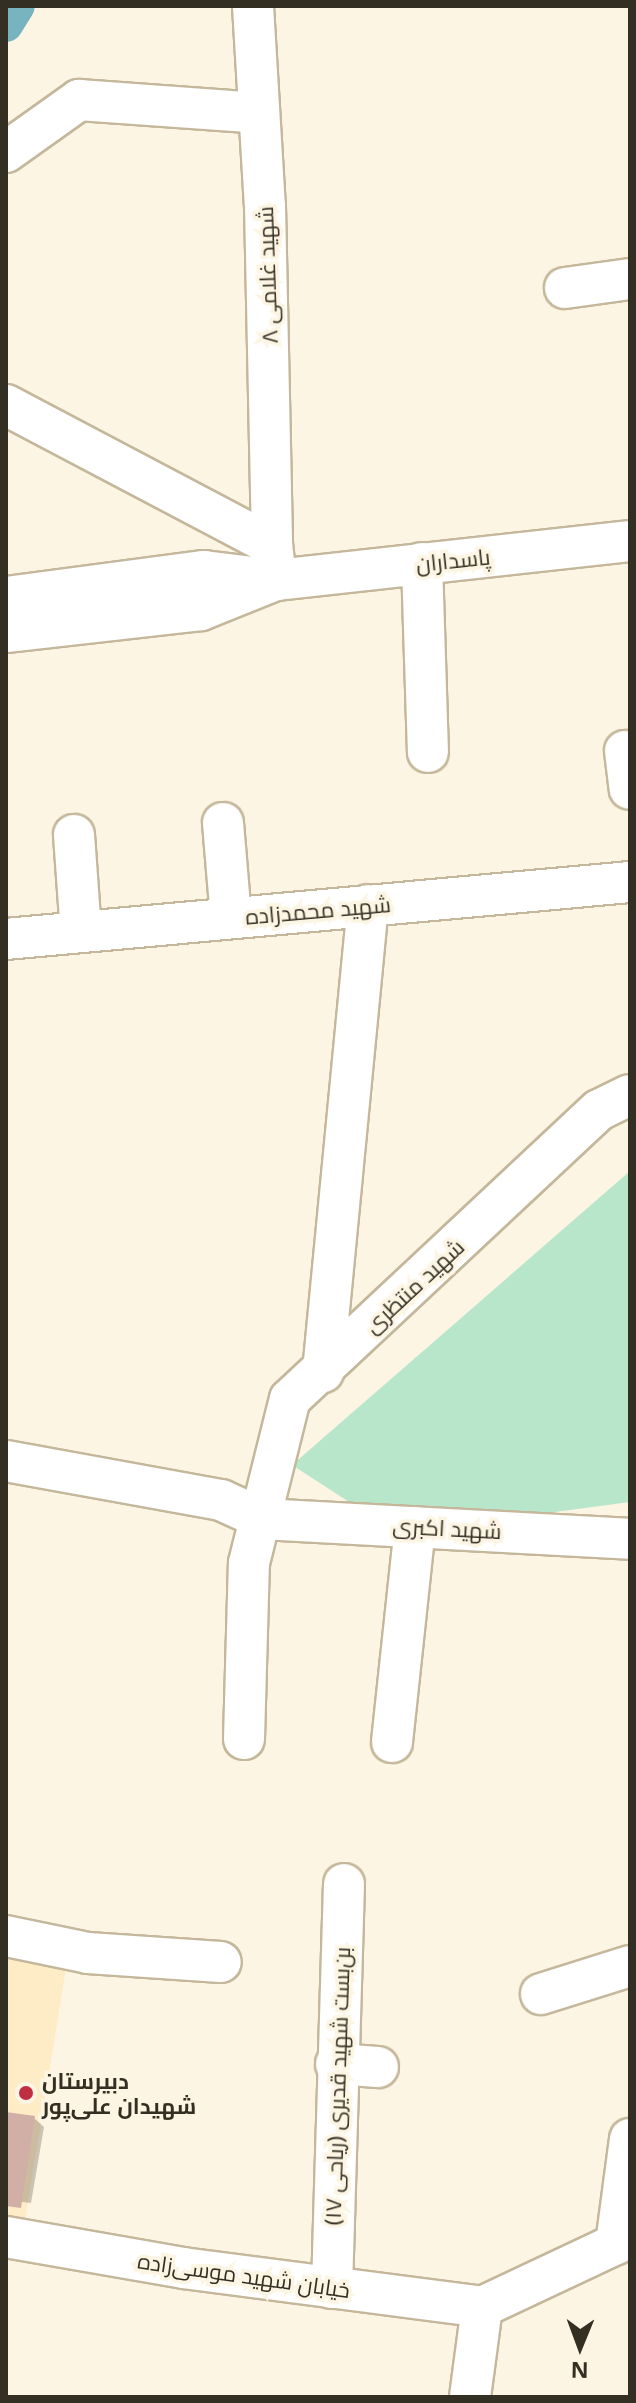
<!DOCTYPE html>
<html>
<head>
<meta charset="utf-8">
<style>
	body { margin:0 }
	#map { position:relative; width:636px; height:2403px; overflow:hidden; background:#fdf5e3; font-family:"Noto Sans",Cairo,sans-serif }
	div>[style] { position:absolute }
	.built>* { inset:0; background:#feecc7 }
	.green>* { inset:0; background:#b8e6cb }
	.shadow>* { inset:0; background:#0003 }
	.canal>* { height:34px; margin:-17px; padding:0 17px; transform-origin:17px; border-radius:17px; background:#78b4c0 }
	.building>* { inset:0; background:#d1afa7 }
	.roads { filter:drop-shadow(2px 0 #c4b79b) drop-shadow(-2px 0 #c4b79b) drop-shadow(0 2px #c4b79b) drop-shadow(0 -2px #c4b79b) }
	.minor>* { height:40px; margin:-20px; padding:0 20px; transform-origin:20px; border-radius:20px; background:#fff }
	.dots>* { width:22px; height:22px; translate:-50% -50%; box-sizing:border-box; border:4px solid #fdf5e3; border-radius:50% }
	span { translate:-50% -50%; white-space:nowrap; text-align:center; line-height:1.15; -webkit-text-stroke:7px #fdf5e3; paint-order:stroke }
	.street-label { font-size:22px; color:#342f23 }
	.poi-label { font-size:22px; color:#342f23; font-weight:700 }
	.left { translate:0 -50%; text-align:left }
	.frame { position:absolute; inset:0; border:8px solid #342f23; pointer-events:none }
	.north { position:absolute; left:540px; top:2307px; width:80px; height:80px; -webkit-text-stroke:6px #fdf5e3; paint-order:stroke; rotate:181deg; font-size:22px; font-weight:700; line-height:32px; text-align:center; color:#342f23 }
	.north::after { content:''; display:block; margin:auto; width:28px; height:36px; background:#342f23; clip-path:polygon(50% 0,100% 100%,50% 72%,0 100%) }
</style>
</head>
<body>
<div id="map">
	<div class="built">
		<i style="clip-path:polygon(6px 1936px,69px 1950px,22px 2239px,6px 2237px)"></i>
	</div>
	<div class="green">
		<i style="clip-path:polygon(630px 1171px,630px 1502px,397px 1533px,292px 1465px)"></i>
	</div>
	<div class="shadow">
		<i style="clip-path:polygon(6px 2114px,34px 2118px,44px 2127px,31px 2203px,6px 2200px)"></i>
	</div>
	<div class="canal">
		<i style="left:6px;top:25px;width:22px;rotate:-58deg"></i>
	</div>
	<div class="building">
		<i style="clip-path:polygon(6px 2112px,35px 2116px,21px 2208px,6px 2206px)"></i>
	</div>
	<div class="roads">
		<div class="minor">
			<i style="left:253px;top:6px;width:200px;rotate:86.6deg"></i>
			<i style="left:265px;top:206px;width:339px;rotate:88.8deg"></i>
			<i style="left:6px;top:152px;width:90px;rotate:-35.5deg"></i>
			<i style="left:79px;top:100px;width:180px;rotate:4.1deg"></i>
			<i style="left:565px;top:288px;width:66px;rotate:-7.9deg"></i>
			<i style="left:6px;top:405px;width:301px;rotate:27.8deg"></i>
			<i style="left:272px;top:545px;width:23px;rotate:83deg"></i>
			<i style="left:422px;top:563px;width:189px;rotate:88.2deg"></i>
			<i style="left:6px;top:597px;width:200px;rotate:-7.5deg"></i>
			<i style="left:204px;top:571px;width:74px;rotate:7deg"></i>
			<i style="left:277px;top:580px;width:355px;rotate:-6.3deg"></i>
			<i style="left:6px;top:632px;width:196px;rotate:-6.4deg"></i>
			<i style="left:201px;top:610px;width:78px;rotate:-21.9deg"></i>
			<i style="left:625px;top:751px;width:38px;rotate:83deg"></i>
			<i style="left:223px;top:823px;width:95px;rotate:85.2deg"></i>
			<i style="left:74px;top:835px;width:97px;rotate:85.9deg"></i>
			<i style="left:6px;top:939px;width:627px;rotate:-5.22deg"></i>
			<i style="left:323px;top:1372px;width:469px;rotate:-84.5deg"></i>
			<i style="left:6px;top:1461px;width:219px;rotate:10.3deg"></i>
			<i style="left:221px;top:1500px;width:46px;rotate:24.3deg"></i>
			<i style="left:263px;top:1519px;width:368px;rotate:3.1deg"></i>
			<i style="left:244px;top:1739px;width:176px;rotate:-88.4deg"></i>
			<i style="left:249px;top:1563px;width:169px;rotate:-76deg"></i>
			<i style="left:290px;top:1399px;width:423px;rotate:-43.1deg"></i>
			<i style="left:599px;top:1110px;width:34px;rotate:-26deg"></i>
			<i style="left:392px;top:1742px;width:216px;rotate:-83.9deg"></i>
			<i style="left:6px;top:1936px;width:84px;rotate:11.7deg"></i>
			<i style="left:88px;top:1953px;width:133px;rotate:3.9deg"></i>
			<i style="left:541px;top:1994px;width:93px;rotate:-17.5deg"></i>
			<i style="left:336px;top:2064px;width:42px;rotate:4.1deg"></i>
			<i style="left:6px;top:2237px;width:180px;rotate:9.9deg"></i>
			<i style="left:183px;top:2268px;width:302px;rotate:7.4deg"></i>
			<i style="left:332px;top:2288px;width:404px;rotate:-88.3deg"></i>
			<i style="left:482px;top:2307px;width:148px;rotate:-25.2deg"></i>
			<i style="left:616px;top:2244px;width:106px;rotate:-82.4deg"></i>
			<i style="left:470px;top:2397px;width:91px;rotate:-82.4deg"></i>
		</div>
	</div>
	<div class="dots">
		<i style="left:26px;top:2093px;background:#bf2e41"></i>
	</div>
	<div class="street-label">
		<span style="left:267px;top:275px;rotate:-92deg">۸ شهید غلامی</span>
		<span style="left:453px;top:560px;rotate:-6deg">پاسداران</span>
		<span style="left:318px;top:910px;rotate:-5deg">شهید محمدزاده</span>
		<span style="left:414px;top:1286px;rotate:-43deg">شهید منتظری</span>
		<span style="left:447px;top:1528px;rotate:3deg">شهید اکبری</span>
		<span style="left:337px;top:2086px;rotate:-88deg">بن‌بست شهید قدیری (ریاحی ۱۷)</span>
		<span style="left:244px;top:2275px;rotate:8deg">خیابان شهید موسی‌زاده</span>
	</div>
	<div class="poi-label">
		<span class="left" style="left:42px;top:2093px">دبیرستان<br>شهیدان علی‌پور</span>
	</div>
	<div class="frame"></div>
	<div class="north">N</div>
</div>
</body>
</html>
